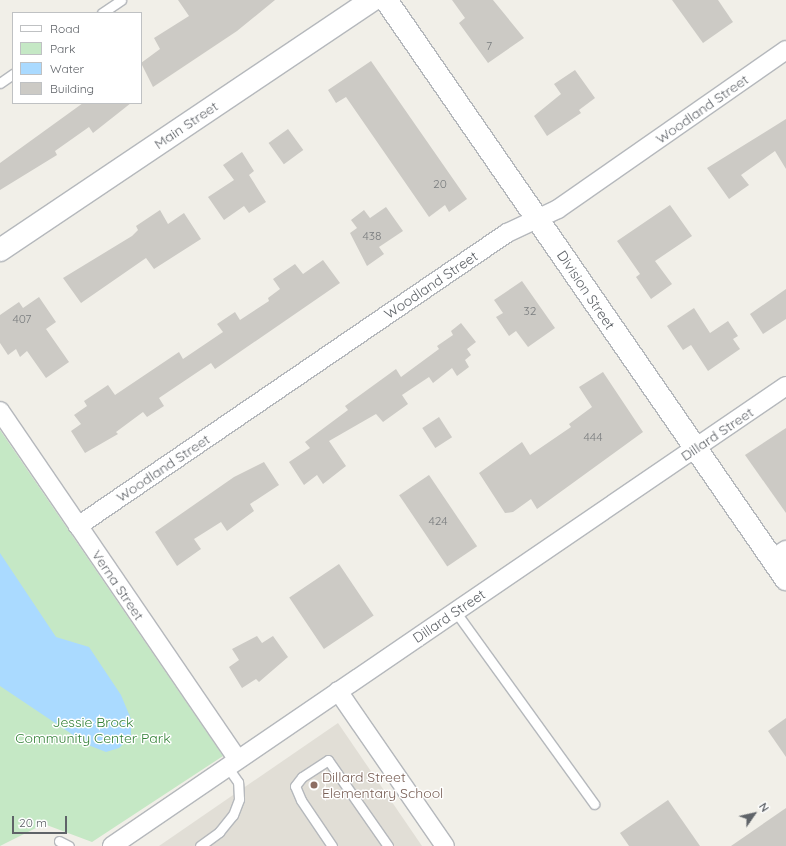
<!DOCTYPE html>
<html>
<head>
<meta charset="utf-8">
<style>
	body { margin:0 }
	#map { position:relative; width:786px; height:846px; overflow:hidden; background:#f1efe8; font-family:Quicksand,sans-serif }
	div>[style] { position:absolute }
	.education>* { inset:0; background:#e1ded6 }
	.green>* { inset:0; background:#c5e8c5 }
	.water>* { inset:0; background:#aadaff }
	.building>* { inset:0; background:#cccac5; transform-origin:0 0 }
	.roads { filter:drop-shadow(1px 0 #b5b8bc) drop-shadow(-1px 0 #b5b8bc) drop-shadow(0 1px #b5b8bc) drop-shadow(0 -1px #b5b8bc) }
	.service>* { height:9px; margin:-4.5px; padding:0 4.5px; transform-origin:4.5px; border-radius:4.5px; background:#fff }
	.minor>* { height:18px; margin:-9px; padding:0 9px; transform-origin:9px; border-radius:9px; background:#fff }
	.tertiary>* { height:22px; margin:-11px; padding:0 11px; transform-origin:11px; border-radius:11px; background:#fff }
	.dots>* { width:11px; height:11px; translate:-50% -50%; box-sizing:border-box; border:2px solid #fff; border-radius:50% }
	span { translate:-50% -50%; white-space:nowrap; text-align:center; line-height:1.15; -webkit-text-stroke:3px #fff; paint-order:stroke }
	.number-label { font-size:12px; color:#7a7d7f }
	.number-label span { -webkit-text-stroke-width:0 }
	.street-label { font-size:14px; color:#5f6368 }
	.park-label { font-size:14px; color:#348238 }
	.education-label { font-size:14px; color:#785e54 }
	.left { translate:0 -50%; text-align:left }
	.legend { position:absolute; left:12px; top:12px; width:130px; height:92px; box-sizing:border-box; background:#fff; border:1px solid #bfc1c3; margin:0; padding:5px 7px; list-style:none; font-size:12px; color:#5f6368 }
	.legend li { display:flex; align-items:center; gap:8px; height:20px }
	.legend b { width:20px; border:1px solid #bfc1c3 }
	.north { position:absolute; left:734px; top:794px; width:40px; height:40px; -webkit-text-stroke:3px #fff; paint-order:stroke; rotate:56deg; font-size:11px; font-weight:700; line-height:16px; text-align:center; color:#5f6368 }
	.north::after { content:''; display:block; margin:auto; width:14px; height:18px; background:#5f6368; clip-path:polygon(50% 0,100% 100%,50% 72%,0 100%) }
	.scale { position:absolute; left:12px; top:816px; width:55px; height:18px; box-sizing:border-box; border:2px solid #5f6368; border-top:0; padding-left:5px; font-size:12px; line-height:14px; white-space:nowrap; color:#5f6368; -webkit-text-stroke:3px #fff; paint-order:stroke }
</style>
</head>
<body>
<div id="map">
	<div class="education">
		<i style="clip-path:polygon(338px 723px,422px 846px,159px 846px)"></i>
	</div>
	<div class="green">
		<i style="clip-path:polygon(0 430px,223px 756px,92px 842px,44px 824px,0 846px)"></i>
	</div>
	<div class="water">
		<i style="clip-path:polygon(0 553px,56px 637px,89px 647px,121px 695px,131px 719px,131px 737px,119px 748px,106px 752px,88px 745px,0 686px)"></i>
	</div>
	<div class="building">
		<i style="clip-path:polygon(178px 0,275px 0,237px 31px,153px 87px,141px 63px,160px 49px,154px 38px,189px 16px)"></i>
		<i style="clip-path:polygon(452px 0,493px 0,524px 38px,488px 63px,459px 23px,465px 18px)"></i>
		<i style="clip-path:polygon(672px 0,718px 0,733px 22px,703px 43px)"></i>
		<i style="clip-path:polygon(371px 61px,467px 199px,449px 212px,445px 205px,429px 217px,346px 97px,336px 103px,328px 90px)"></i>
		<i style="clip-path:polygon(575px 70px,595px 98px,579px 110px,581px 113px,547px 136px,534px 116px,561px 94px,554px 84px)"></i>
		<i style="clip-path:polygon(83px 103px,131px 103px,93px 133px,89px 127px,55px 151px,57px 155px,0 190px,0 163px)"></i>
		<i style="clip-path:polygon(786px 119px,786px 169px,775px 151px,741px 175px,749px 185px,729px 199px,707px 168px)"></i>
		<i style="left:288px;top:129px;width:26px;height:24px;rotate:54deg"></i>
		<i style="clip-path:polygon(242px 152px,254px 171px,249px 175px,266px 202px,249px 213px,244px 206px,224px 220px,208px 197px,234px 180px,223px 165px)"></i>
		<i style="clip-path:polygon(670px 205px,692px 236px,655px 261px,672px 284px,651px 299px,636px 277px,640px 274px,617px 241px)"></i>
		<i style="clip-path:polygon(386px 207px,403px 231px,379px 247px,384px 254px,367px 266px,350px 233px,357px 228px,351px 220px,364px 210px,370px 218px)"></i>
		<i style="clip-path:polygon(160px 210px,168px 224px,184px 213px,201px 239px,154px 269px,146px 258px,81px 303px,63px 278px,132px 236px,138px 230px,136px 226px)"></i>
		<i style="clip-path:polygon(323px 260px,340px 283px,215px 369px,211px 363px,159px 398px,164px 406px,147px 417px,143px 412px,116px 432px,118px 434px,85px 453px,71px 431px,81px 424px,74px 415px,87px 406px,84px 401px,108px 385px,115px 395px,179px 352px,183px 359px,223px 332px,217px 324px,235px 312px,240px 320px,269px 301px,268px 298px,280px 289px,273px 279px,295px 264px,303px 274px)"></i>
		<i style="clip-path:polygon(522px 281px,555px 328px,528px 347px,516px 331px,509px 336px,496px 317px,503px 313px,494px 300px)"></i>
		<i style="clip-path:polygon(786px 289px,786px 319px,763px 334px,750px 314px)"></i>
		<i style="clip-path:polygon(39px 297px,56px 322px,46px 329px,69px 362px,46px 378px,27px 351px,20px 357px,16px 349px,8px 355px,0 343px,0 315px,19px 302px,23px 308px)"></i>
		<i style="clip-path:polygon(694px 308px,710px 333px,728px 321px,738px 336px,733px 339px,740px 349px,708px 371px,691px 345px,683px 350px,667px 326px)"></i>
		<i style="clip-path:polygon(461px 323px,476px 342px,467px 349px,471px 355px,465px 360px,469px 367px,457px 376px,452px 368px,433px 383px,429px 377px,402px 395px,408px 404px,383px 422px,376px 414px,329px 441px,346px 466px,323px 484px,317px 475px,304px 485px,289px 462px,310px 448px,305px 442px,348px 410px,345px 406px,396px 369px,401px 377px,439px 349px,437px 346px,453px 335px,451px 331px)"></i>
		<i style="clip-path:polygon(603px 372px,643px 432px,537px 509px,531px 499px,513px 512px,505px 513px,479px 473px,522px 442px,530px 455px,571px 427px,569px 424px,592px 407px,579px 387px)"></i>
		<i style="left:439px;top:417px;width:24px;height:20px;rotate:57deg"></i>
		<i style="clip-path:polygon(786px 428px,786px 513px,745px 455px)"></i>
		<i style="clip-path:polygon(264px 462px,279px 485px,250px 504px,254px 511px,227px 531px,221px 522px,194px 539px,201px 549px,177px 566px,155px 532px,234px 477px)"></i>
		<i style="left:429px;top:475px;width:86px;height:36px;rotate:56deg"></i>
		<i style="left:339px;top:564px;width:62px;height:60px;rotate:56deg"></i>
		<i style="clip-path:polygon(257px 636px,262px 643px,273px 636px,288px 657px,259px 682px,256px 679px,242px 688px,229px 667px,239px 660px,232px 649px)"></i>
		<i style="clip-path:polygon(786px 718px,786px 757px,768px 731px)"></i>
		<i style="clip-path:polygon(668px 800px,700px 846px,629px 846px,620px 833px)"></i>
		<i style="clip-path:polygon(786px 808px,786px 846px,731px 846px)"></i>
	</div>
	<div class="roads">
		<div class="service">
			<i style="left:102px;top:13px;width:23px;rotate:-34deg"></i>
			<i style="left:0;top:83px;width:16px;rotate:-35deg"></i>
			<i style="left:455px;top:611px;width:238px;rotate:54.2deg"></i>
			<i style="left:59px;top:841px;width:11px;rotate:27deg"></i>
			<i style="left:200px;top:846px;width:24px;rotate:-36deg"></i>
			<i style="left:219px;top:832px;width:22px;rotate:-51deg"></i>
			<i style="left:233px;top:815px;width:17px;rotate:-69deg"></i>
			<i style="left:239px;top:799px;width:17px;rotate:-93deg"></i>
			<i style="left:238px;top:782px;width:19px;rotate:-125deg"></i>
			<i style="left:332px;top:846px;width:55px;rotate:-124deg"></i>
			<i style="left:301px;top:800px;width:15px;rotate:-113deg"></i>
			<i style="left:295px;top:786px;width:11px;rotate:-52deg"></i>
			<i style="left:302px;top:777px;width:31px;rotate:-33deg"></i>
			<i style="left:328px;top:760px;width:105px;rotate:55.1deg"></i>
		</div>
		<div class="minor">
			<i style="left:0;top:411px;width:421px;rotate:55.7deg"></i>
			<i style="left:78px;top:526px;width:520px;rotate:-34.33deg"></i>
			<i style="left:507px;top:233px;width:56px;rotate:-25.2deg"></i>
			<i style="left:558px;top:209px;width:278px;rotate:-34.9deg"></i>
			<i style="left:772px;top:559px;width:17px;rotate:-33deg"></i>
			<i style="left:338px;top:691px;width:188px;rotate:55.4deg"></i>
			<i style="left:112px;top:846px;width:816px;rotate:-34.31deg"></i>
		</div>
		<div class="tertiary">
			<i style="left:386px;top:0;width:704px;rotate:55.36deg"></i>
			<i style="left:0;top:250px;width:448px;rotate:-33.9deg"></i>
		</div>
	</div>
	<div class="dots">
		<i style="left:314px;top:785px;background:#8d6e63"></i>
	</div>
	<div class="number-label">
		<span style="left:489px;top:46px">7</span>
		<span style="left:440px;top:184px">20</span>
		<span style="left:372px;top:236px">438</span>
		<span style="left:530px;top:311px">32</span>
		<span style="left:22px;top:319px">407</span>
		<span style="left:593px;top:437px">444</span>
		<span style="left:438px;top:521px">424</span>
	</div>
	<div class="street-label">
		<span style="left:702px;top:109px;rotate:-35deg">Woodland Street</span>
		<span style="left:186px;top:125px;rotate:-34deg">Main Street</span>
		<span style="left:431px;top:285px;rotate:-34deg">Woodland Street</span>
		<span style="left:586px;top:290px;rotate:56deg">Division Street</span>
		<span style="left:717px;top:434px;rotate:-34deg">Dillard Street</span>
		<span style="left:163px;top:468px;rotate:-34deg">Woodland Street</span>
		<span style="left:118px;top:585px;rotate:56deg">Verna Street</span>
		<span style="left:449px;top:616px;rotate:-34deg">Dillard Street</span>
	</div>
	<div class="park-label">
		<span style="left:93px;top:730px">Jessie Brock<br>Community Center Park</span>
	</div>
	<div class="education-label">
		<span class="left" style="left:322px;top:785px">Dillard Street<br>Elementary School</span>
	</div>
	<ul class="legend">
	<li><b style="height:5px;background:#fff"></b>Road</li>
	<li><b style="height:11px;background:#c5e8c5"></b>Park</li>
	<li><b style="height:11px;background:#aadaff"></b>Water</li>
	<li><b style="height:11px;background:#cccac5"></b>Building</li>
	</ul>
	<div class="north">N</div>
	<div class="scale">20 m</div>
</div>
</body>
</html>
